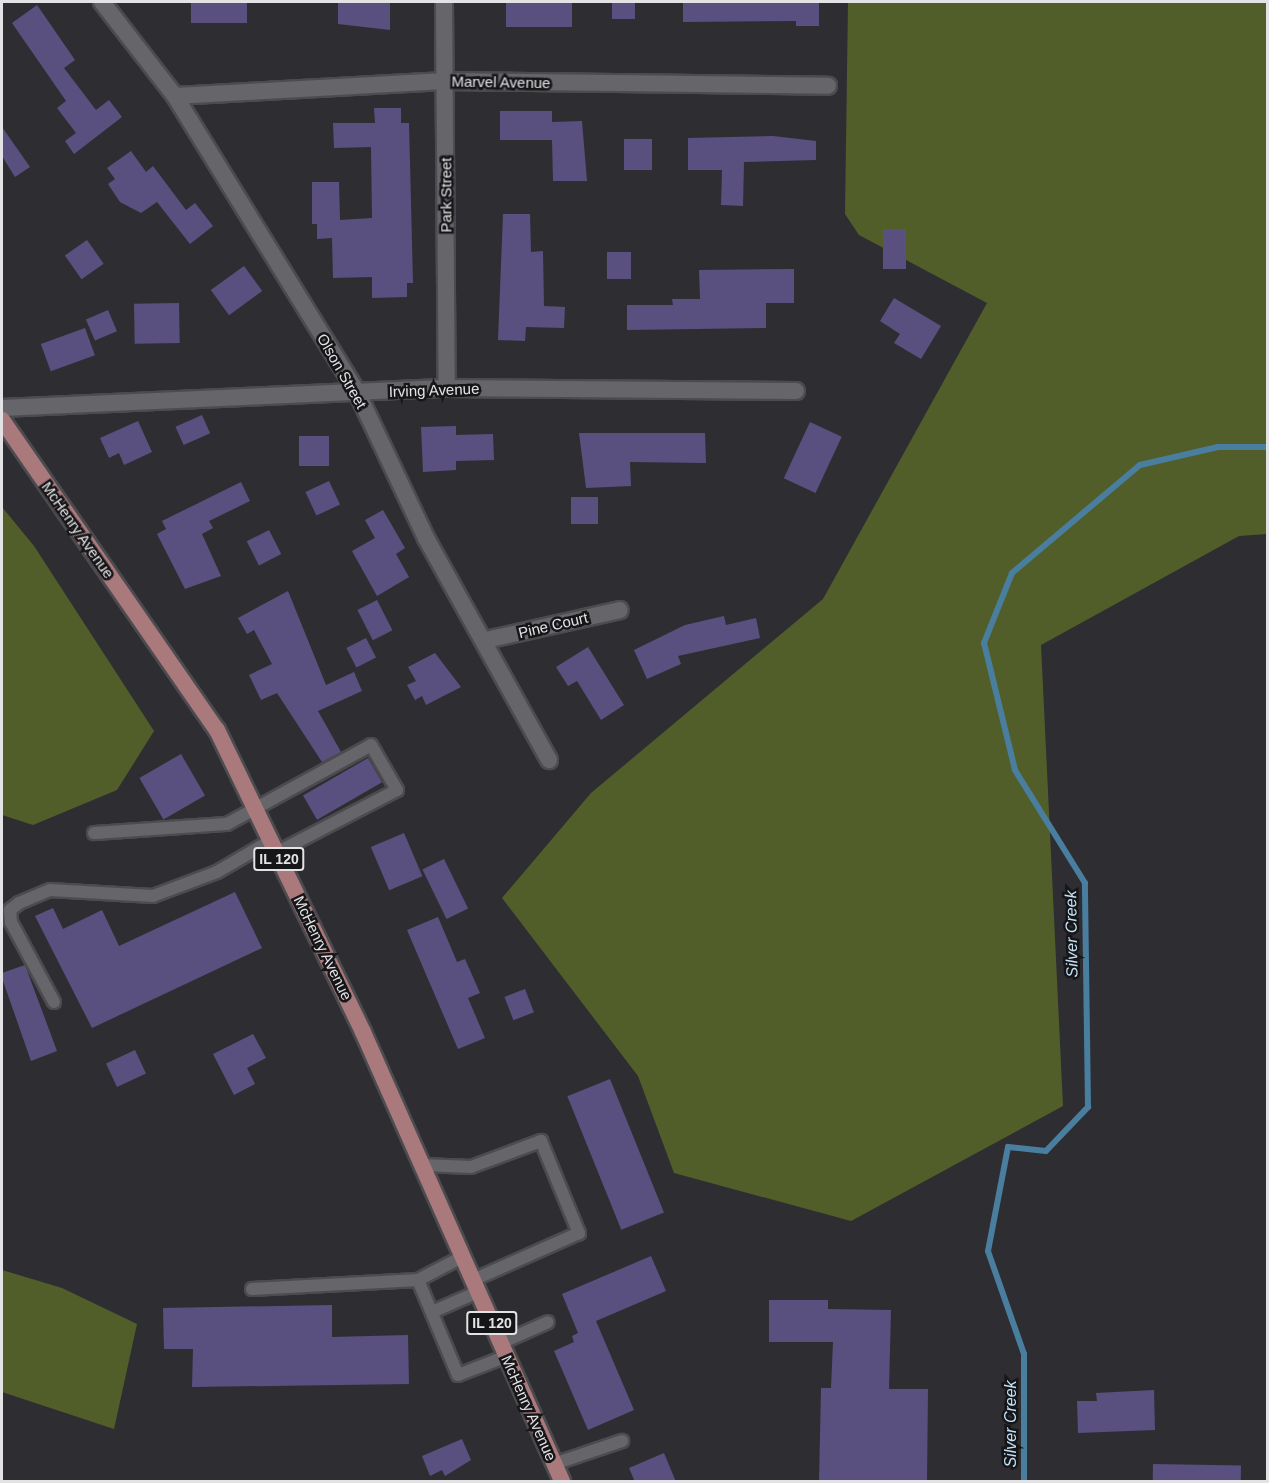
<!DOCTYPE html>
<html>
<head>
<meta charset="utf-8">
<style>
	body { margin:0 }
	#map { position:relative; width:1269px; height:1483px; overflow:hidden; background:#2e2e32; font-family:Arial,sans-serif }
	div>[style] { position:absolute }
	.forest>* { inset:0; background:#525e2a }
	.stream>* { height:6px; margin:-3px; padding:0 3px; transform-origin:3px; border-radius:3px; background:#497e9f }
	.building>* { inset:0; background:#5a507f; transform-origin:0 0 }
	.roads { filter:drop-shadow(2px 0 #4c4b4f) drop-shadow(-2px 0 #4c4b4f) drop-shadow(0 2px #4c4b4f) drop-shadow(0 -2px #4c4b4f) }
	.service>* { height:12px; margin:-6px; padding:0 6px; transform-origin:6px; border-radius:6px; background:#66666a }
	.minor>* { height:16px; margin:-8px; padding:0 8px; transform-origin:8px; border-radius:8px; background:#66666a }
	.primary>* { height:16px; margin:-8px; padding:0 8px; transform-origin:8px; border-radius:8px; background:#a9797c }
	span { translate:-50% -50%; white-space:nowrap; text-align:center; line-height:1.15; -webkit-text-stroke:5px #161618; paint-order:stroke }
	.shield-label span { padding:2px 4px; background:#161618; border:2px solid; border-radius:4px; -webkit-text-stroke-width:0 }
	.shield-label { font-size:14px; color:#e3e2e5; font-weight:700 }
	.street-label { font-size:15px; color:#e3e2e5 }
	.water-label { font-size:16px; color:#c3e2f6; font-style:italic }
	.frame { position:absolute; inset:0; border:3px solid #e3e2e5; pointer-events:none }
</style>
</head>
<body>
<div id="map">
	<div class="forest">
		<i style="clip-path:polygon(848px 2px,1267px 2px,1267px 534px,1239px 536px,1041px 645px,1063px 1106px,851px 1221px,674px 1173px,638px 1076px,502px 898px,591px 793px,823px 599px,987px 303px,859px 235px,845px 214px)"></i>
		<i style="clip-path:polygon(2px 507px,34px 546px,154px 731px,117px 790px,33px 825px,2px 815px)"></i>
		<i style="clip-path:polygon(2px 1270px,62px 1288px,137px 1324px,114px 1429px,2px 1392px)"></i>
	</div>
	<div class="stream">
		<i style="left:1024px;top:1482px;width:128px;rotate:-90deg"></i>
		<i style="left:1024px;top:1354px;width:109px;rotate:-109.3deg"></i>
		<i style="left:988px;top:1251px;width:106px;rotate:-79.1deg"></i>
		<i style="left:1008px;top:1147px;width:38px;rotate:6deg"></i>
		<i style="left:1046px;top:1151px;width:61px;rotate:-46.3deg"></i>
		<i style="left:1088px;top:1107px;width:224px;rotate:-90.8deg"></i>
		<i style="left:1085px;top:883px;width:133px;rotate:-121.8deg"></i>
		<i style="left:1015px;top:770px;width:131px;rotate:-103.7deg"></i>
		<i style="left:984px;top:643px;width:75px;rotate:-68.2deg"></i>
		<i style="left:1012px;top:573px;width:167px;rotate:-40.2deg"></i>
		<i style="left:1140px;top:465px;width:80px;rotate:-13deg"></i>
		<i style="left:1218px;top:447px;width:50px"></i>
	</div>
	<div class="building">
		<i style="left:191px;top:2px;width:56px;height:21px"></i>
		<i style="clip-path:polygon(390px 2px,390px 30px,338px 24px,338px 3px)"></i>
		<i style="left:506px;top:2px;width:66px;height:25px"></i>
		<i style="left:612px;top:2px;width:23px;height:17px"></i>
		<i style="clip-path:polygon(683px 2px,819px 2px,819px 26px,796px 26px,796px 21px,683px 22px)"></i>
		<i style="clip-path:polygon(37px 5px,75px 60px,64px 68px,96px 110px,109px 100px,122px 117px,74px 154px,65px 141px,76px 133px,57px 108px,66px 101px,12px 23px)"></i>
		<i style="clip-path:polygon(374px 108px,401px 108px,401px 123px,409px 123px,413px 283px,407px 283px,407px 297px,372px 298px,372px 277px,333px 278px,332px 238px,317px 239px,317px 224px,312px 224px,312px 182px,339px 182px,340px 220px,372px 218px,371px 147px,334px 148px,333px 123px,375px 123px)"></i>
		<i style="clip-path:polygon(500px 111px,552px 111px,552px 122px,582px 121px,587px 181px,553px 181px,552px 140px,500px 140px)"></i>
		<i style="clip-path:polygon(2px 127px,30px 167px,15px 177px,2px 156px)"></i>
		<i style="clip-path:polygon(773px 136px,816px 141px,816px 160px,744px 162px,743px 206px,721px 205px,722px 170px,688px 170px,688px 138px)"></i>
		<i style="left:624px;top:139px;width:28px;height:31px"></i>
		<i style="clip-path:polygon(131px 151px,146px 172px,153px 166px,186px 210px,195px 203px,213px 226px,190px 244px,157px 202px,141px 213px,120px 202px,108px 184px,115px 179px,107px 168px)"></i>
		<i style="clip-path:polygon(503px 214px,530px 214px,531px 252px,543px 251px,544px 306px,565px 307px,564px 328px,526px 327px,525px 341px,498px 340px)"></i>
		<i style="left:883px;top:229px;width:23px;height:40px"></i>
		<i style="left:87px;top:240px;width:29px;height:27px;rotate:55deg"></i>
		<i style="left:607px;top:252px;width:24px;height:27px"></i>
		<i style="left:244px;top:266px;width:31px;height:41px;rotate:54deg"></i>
		<i style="clip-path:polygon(794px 269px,794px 303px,766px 303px,766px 328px,627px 330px,627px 305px,673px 305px,672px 299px,700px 299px,699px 270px)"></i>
		<i style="clip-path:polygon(894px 298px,941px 326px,921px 359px,894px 343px,900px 334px,880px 321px)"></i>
		<i style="left:179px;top:303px;width:40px;height:45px;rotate:89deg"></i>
		<i style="left:108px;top:310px;width:23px;height:24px;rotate:67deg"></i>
		<i style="left:85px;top:328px;width:29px;height:47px;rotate:70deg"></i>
		<i style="left:202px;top:415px;width:20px;height:29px;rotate:66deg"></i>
		<i style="clip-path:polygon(138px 421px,152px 452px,124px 465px,119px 453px,109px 458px,100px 438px)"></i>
		<i style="left:810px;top:422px;width:35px;height:62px;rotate:25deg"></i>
		<i style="clip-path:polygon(456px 426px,456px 435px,493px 434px,494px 460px,456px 461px,456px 470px,423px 472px,421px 427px)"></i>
		<i style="clip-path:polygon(579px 433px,705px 433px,706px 463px,630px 462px,631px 486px,586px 488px)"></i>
		<i style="left:299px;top:436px;width:30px;height:30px"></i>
		<i style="left:329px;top:481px;width:26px;height:26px;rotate:65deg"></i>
		<i style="clip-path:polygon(241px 482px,250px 501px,209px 521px,213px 528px,202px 534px,221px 576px,185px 589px,157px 534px,166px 529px,162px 521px)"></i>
		<i style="left:571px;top:497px;width:27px;height:27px"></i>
		<i style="clip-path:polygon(383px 510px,405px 548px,396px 554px,409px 577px,377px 596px,352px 551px,375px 538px,365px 520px)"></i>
		<i style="left:269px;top:530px;width:27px;height:25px;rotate:63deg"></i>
		<i style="clip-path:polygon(288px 591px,326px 685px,354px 672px,362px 691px,318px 711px,341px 752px,322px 762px,277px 693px,261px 700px,249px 675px,272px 664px,254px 630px,247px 634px,238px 618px)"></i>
		<i style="left:377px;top:600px;width:34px;height:22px;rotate:63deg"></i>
		<i style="clip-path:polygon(724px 616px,726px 625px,756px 618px,760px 638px,678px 656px,681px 664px,647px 679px,634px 650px,685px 625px)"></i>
		<i style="left:366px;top:638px;width:22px;height:22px;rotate:63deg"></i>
		<i style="clip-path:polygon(588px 647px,624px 705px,601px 720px,577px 681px,568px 686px,556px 667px)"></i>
		<i style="clip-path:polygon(435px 653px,461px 687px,426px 705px,422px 696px,415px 700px,407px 685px,416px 681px,408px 667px)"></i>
		<i style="left:181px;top:754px;width:48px;height:48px;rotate:60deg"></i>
		<i style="left:368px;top:758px;width:28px;height:75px;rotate:60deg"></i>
		<i style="left:404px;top:833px;width:47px;height:36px;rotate:67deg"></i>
		<i style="left:444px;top:859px;width:55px;height:24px;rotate:64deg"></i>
		<i style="clip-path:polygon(235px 892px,262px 948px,92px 1028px,35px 916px,53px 908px,63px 929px,102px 910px,119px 946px)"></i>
		<i style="clip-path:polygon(438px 917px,457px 962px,465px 959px,480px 993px,468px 998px,485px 1038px,458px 1049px,407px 930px)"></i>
		<i style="clip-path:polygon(25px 965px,57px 1051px,31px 1061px,2px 978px,2px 973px)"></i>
		<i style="left:525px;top:989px;width:25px;height:22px;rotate:69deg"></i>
		<i style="clip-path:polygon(253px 1034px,266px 1058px,247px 1068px,255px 1084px,234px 1095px,213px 1054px)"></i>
		<i style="left:135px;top:1050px;width:26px;height:32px;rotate:65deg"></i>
		<i style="left:610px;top:1079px;width:144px;height:46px;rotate:68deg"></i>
		<i style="clip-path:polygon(651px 1256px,666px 1291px,596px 1321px,634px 1410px,588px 1430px,554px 1351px,574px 1342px,572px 1336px,578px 1333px,562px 1294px)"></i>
		<i style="clip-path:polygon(769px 1300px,828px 1300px,828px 1309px,891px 1310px,889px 1389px,928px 1389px,927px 1482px,819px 1482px,821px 1388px,831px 1388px,833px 1342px,769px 1342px)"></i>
		<i style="clip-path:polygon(332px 1305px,332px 1337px,408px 1335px,409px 1384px,192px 1387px,193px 1349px,164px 1349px,163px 1308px)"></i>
		<i style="clip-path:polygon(1154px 1390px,1155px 1430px,1078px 1433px,1077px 1401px,1097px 1401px,1096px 1393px)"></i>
		<i style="clip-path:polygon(462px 1439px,471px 1460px,445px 1476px,442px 1470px,430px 1476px,422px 1456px)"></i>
		<i style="clip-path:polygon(664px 1453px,676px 1482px,635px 1482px,629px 1468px)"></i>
		<i style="left:1153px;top:1464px;width:88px;height:18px;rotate:1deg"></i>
	</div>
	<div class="roads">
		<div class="service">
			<i style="left:94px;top:833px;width:133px;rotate:-3.9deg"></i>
			<i style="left:227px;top:824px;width:164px;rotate:-28.7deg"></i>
			<i style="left:371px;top:745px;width:52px;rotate:60deg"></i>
			<i style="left:397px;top:790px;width:136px;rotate:152.5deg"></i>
			<i style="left:54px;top:1002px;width:91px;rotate:-118.3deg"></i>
			<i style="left:11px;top:922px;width:12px;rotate:-95deg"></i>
			<i style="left:10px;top:910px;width:11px;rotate:-38deg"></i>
			<i style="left:19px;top:903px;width:34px;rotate:-23deg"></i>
			<i style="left:50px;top:890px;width:103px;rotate:3.3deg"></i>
			<i style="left:153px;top:896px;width:68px;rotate:-20.6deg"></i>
			<i style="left:217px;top:872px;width:61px;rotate:-30.3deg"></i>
			<i style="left:422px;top:1165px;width:49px;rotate:2.3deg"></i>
			<i style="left:471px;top:1167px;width:75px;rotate:-20.4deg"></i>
			<i style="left:541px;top:1141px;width:100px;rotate:67.6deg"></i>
			<i style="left:579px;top:1233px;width:116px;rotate:156.1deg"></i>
			<i style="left:418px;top:1280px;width:103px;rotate:67.2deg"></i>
			<i style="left:458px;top:1375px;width:53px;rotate:-21.2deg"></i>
			<i style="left:252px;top:1289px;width:166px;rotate:-3.1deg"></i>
			<i style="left:418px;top:1280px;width:50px;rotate:-27.6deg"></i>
			<i style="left:432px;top:1312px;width:50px;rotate:-23.5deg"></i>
			<i style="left:501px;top:1343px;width:51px;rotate:-24.1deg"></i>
			<i style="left:554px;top:1464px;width:72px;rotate:-18.7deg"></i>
		</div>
		<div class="minor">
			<i style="left:102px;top:2px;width:119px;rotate:52.2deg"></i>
			<i style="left:175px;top:96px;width:347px;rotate:58.4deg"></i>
			<i style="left:357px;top:392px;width:161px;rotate:64.7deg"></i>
			<i style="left:426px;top:538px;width:254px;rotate:61deg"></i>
			<i style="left:444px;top:2px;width:386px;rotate:89.6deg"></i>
			<i style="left:175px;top:96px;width:270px;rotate:-3.2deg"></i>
			<i style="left:445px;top:81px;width:383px;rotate:0.7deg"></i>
			<i style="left:2px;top:408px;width:445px;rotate:-2.6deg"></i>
			<i style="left:447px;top:388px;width:349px;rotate:0.5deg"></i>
			<i style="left:486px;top:640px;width:137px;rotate:-12.6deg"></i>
		</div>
		<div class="primary">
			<i style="left:2px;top:420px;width:377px;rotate:55.3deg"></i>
			<i style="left:217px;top:730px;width:335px;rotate:64.2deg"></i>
			<i style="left:363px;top:1032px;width:492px;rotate:66.1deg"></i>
		</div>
	</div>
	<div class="shield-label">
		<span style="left:279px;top:859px">IL 120</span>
		<span style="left:492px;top:1323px">IL 120</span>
	</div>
	<div class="street-label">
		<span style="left:501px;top:82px;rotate:1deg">Marvel Avenue</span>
		<span style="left:446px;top:195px;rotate:-90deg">Park Street</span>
		<span style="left:342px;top:371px;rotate:60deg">Olson Street</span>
		<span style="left:434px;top:390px;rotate:-2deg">Irving Avenue</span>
		<span style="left:78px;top:530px;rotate:55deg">McHenry Avenue</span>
		<span style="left:553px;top:625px;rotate:-13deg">Pine Court</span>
		<span style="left:323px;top:948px;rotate:64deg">McHenry Avenue</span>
		<span style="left:529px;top:1408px;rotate:66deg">McHenry Avenue</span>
	</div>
	<div class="water-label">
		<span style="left:1072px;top:934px;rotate:-91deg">Silver Creek</span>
		<span style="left:1011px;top:1424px;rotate:-90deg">Silver Creek</span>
	</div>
	<div class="frame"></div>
</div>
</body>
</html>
